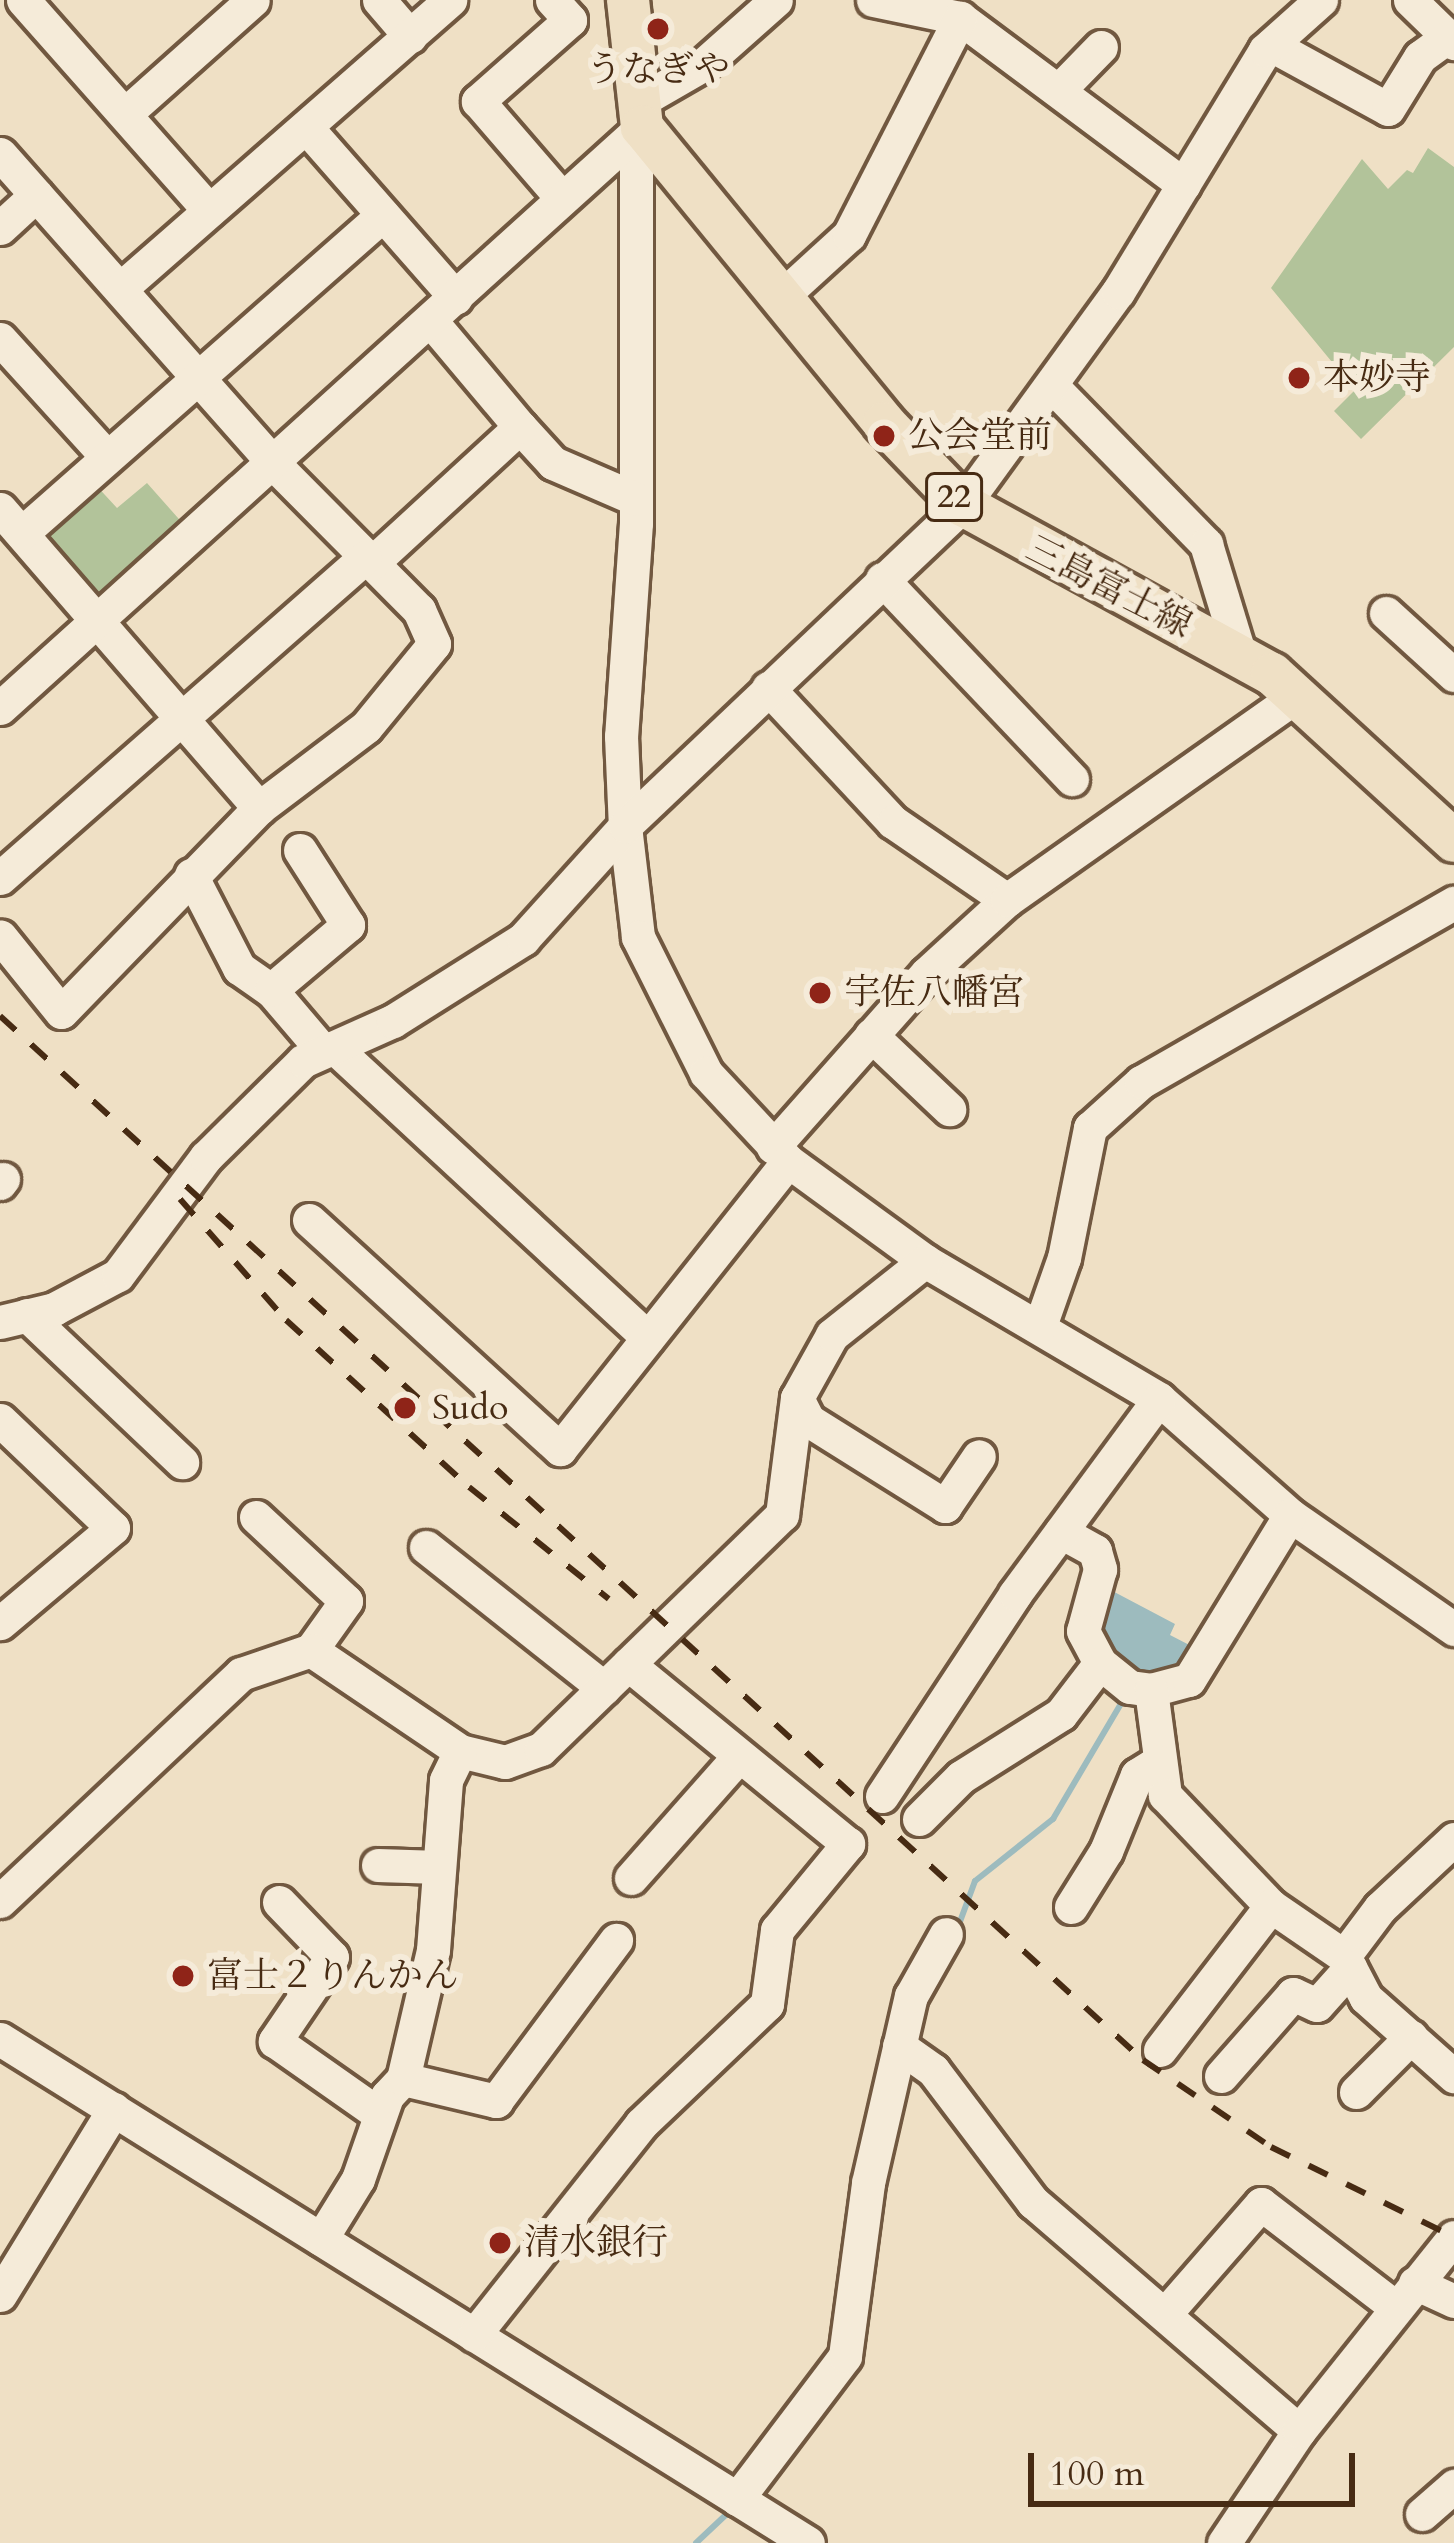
<!DOCTYPE html>
<html>
<head>
<meta charset="utf-8">
<style>
	body { margin:0 }
	#map { position:relative; width:1454px; height:2543px; overflow:hidden; background:#efe0c5; font-family:Cardo,"Noto Serif JP",serif }
	div>[style] { position:absolute }
	.green>* { inset:0; background:#b2c39a }
	.water>* { inset:0; background:#9dbbbe }
	.stream>* { height:6px; margin:-3px; padding:0 3px; transform-origin:3px; border-radius:3px; background:#9dbbbe }
	.roads { filter:drop-shadow(3px 0 #715840) drop-shadow(-3px 0 #715840) drop-shadow(0 3px #715840) drop-shadow(0 -3px #715840) }
	.minor>* { height:33px; margin:-16.5px; padding:0 16.5px; transform-origin:16.5px; border-radius:16.5px; background:#f5ebd9 }
	.major>* { height:42px; margin:-21px; padding:0 21px; transform-origin:21px; border-radius:21px; background:#efe0c5 }
	.rail>* { height:6px; margin-top:-3px; transform-origin:0; background:repeating-linear-gradient(90deg,#472b13 0 21px,transparent 0 42px) }
	.dots>* { width:33px; height:33px; translate:-50% -50%; box-sizing:border-box; border:6px solid #f5ebd9; border-radius:50% }
	span { translate:-50% -50%; white-space:nowrap; text-align:center; line-height:1.15; -webkit-text-stroke:12px #f5ebd9; paint-order:stroke }
	.shield-label span { padding:3px 9px; background:#f5ebd9; border:3px solid; border-radius:9px; -webkit-text-stroke-width:0 }
	.shield-label { font-size:33px; color:#472b13; font-weight:700 }
	.poi-label { font-size:36px; color:#472b13 }
	.left { translate:0 -50%; text-align:left }
	.street-label { font-size:36px; color:#472b13 }
	.scale { position:absolute; left:1028px; top:2453px; width:327px; height:54px; box-sizing:border-box; border:6px solid #472b13; border-top:0; padding-left:15px; font-size:36px; line-height:42px; white-space:nowrap; color:#472b13; -webkit-text-stroke:9px #f5ebd9; paint-order:stroke }
</style>
</head>
<body>
<div id="map">
	<div class="green">
		<i style="clip-path:polygon(1428px 148px,1454px 167px,1454px 347px,1361px 439px,1334px 411px,1355px 390px,1271px 288px,1362px 159px,1388px 189px,1407px 170px,1413px 173px)"></i>
		<i style="clip-path:polygon(93px 482px,117px 508px,147px 483px,186px 527px,106px 599px,92px 597px,40px 538px)"></i>
	</div>
	<div class="water">
		<i style="clip-path:polygon(1103px 1586px,1175px 1624px,1170px 1635px,1199px 1650px,1188px 1668px,1146px 1682px,1110px 1664px,1093px 1606px)"></i>
	</div>
	<div class="stream">
		<i style="left:958px;top:1927px;width:49px;rotate:-69.7deg"></i>
		<i style="left:975px;top:1881px;width:100px;rotate:-38.5deg"></i>
		<i style="left:1053px;top:1819px;width:144px;rotate:-59.5deg"></i>
		<i style="left:696px;top:2543px;width:47px;rotate:-43.3deg"></i>
	</div>
	<div class="roads">
		<div class="minor">
			<i style="left:23px;top:0;width:281px;rotate:48.5deg"></i>
			<i style="left:379px;top:0;width:48px;rotate:49.3deg"></i>
			<i style="left:552px;top:0;width:27px;rotate:48deg"></i>
			<i style="left:570px;top:20px;width:123px;rotate:138.6deg"></i>
			<i style="left:478px;top:101px;width:125px;rotate:49.2deg"></i>
			<i style="left:873px;top:0;width:89px;rotate:11.7deg"></i>
			<i style="left:960px;top:18px;width:279px;rotate:36.7deg"></i>
			<i style="left:1410px;top:0;width:62px;rotate:44.3deg"></i>
			<i style="left:1271px;top:45px;width:133px;rotate:28.7deg"></i>
			<i style="left:1388px;top:109px;width:61px;rotate:-58.4deg"></i>
			<i style="left:1420px;top:57px;width:34px;rotate:-36deg"></i>
			<i style="left:1059px;top:90px;width:60px;rotate:-45.7deg"></i>
			<i style="left:640px;top:101px;width:74px;rotate:-30deg"></i>
			<i style="left:704px;top:64px;width:96px;rotate:-41.6deg"></i>
			<i style="left:125px;top:114px;width:171px;rotate:-41.7deg"></i>
			<i style="left:306px;top:127px;width:227px;rotate:48.7deg"></i>
			<i style="left:642px;top:127px;width:21px;rotate:107deg"></i>
			<i style="left:636px;top:147px;width:376px;rotate:90deg"></i>
			<i style="left:636px;top:523px;width:214px;rotate:94deg"></i>
			<i style="left:621px;top:736px;width:90px;rotate:87.5deg"></i>
			<i style="left:625px;top:826px;width:112px;rotate:83.3deg"></i>
			<i style="left:638px;top:937px;width:152px;rotate:63.4deg"></i>
			<i style="left:706px;top:1073px;width:120px;rotate:47deg"></i>
			<i style="left:788px;top:1161px;width:170px;rotate:36.1deg"></i>
			<i style="left:925px;top:1261px;width:272px;rotate:30.5deg"></i>
			<i style="left:1159px;top:1399px;width:175px;rotate:41.5deg"></i>
			<i style="left:1290px;top:1515px;width:200px;rotate:34.8deg"></i>
			<i style="left:0;top:154px;width:417px;rotate:48.5deg"></i>
			<i style="left:276px;top:466px;width:203px;rotate:45.2deg"></i>
			<i style="left:419px;top:610px;width:37px;rotate:66deg"></i>
			<i style="left:434px;top:644px;width:107px;rotate:129.3deg"></i>
			<i style="left:366px;top:727px;width:134px;rotate:142.9deg"></i>
			<i style="left:259px;top:808px;width:284px;rotate:134.1deg"></i>
			<i style="left:61px;top:1012px;width:97px;rotate:-128.8deg"></i>
			<i style="left:0;top:228px;width:49px;rotate:-42.5deg"></i>
			<i style="left:120px;top:289px;width:439px;rotate:-41.2deg"></i>
			<i style="left:780px;top:298px;width:93px;rotate:-42.4deg"></i>
			<i style="left:849px;top:235px;width:244px;rotate:-62.9deg"></i>
			<i style="left:0;top:339px;width:159px;rotate:47.8deg"></i>
			<i style="left:1052px;top:386px;width:221px;rotate:45.7deg"></i>
			<i style="left:1206px;top:544px;width:116px;rotate:73deg"></i>
			<i style="left:520px;top:427px;width:49px;rotate:47.5deg"></i>
			<i style="left:553px;top:463px;width:90px;rotate:23.4deg"></i>
			<i style="left:0;top:509px;width:396px;rotate:49.1deg"></i>
			<i style="left:22px;top:533px;width:481px;rotate:-41.4deg"></i>
			<i style="left:372px;top:563px;width:201px;rotate:-42.6deg"></i>
			<i style="left:520px;top:427px;width:137px;rotate:-130deg"></i>
			<i style="left:882px;top:579px;width:276px;rotate:46.5deg"></i>
			<i style="left:1386px;top:613px;width:92px;rotate:42.4deg"></i>
			<i style="left:768px;top:688px;width:183px;rotate:47deg"></i>
			<i style="left:893px;top:822px;width:138px;rotate:34.4deg"></i>
			<i style="left:0;top:708px;width:866px;rotate:-42.14deg"></i>
			<i style="left:191px;top:875px;width:105px;rotate:62.7deg"></i>
			<i style="left:239px;top:968px;width:39px;rotate:35deg"></i>
			<i style="left:271px;top:990px;width:79px;rotate:49.6deg"></i>
			<i style="left:0;top:878px;width:486px;rotate:-41.3deg"></i>
			<i style="left:271px;top:990px;width:101px;rotate:-40.2deg"></i>
			<i style="left:348px;top:925px;width:89px;rotate:-122.6deg"></i>
			<i style="left:871px;top:1035px;width:108px;rotate:43.5deg"></i>
			<i style="left:336px;top:1049px;width:425px;rotate:42.8deg"></i>
			<i style="left:773px;top:1147px;width:232px;rotate:-48.5deg"></i>
			<i style="left:927px;top:973px;width:108px;rotate:-42.4deg"></i>
			<i style="left:1007px;top:900px;width:354px;rotate:-35.2deg"></i>
			<i style="left:0;top:1183px;width:5px;rotate:-53deg"></i>
			<i style="left:309px;top:1220px;width:340px;rotate:42.4deg"></i>
			<i style="left:560px;top:1449px;width:367px;rotate:-51.6deg"></i>
			<i style="left:27px;top:1315px;width:214px;rotate:43.5deg"></i>
			<i style="left:0;top:1322px;width:56px;rotate:-13.5deg"></i>
			<i style="left:54px;top:1309px;width:72px;rotate:-28deg"></i>
			<i style="left:118px;top:1275px;width:147px;rotate:-53.3deg"></i>
			<i style="left:206px;top:1157px;width:136px;rotate:-44.7deg"></i>
			<i style="left:303px;top:1061px;width:98px;rotate:-24deg"></i>
			<i style="left:393px;top:1021px;width:154px;rotate:-32.2deg"></i>
			<i style="left:523px;top:939px;width:152px;rotate:-47.9deg"></i>
			<i style="left:625px;top:826px;width:466px;rotate:-43.5deg"></i>
			<i style="left:963px;top:505px;width:263px;rotate:-54deg"></i>
			<i style="left:1118px;top:292px;width:283px;rotate:-58.7deg"></i>
			<i style="left:1265px;top:50px;width:75px;rotate:-41.8deg"></i>
			<i style="left:1040px;top:1326px;width:72px;rotate:-70.6deg"></i>
			<i style="left:1064px;top:1258px;width:133px;rotate:-78.7deg"></i>
			<i style="left:1090px;top:1128px;width:69px;rotate:-42deg"></i>
			<i style="left:1141px;top:1082px;width:361px;rotate:-29.8deg"></i>
			<i style="left:797px;top:1398px;width:25px;rotate:63deg"></i>
			<i style="left:808px;top:1420px;width:162px;rotate:32.1deg"></i>
			<i style="left:945px;top:1506px;width:60px;rotate:-55.8deg"></i>
			<i style="left:0;top:1420px;width:156px;rotate:43.7deg"></i>
			<i style="left:113px;top:1528px;width:148px;rotate:139.9deg"></i>
			<i style="left:256px;top:1517px;width:123px;rotate:43deg"></i>
			<i style="left:346px;top:1601px;width:60px;rotate:125.5deg"></i>
			<i style="left:1061px;top:1532px;width:39px;rotate:29deg"></i>
			<i style="left:1095px;top:1551px;width:19px;rotate:74deg"></i>
			<i style="left:1100px;top:1569px;width:64px;rotate:105.3deg"></i>
			<i style="left:1083px;top:1631px;width:36px;rotate:62deg"></i>
			<i style="left:1100px;top:1663px;width:38px;rotate:39deg"></i>
			<i style="left:1130px;top:1687px;width:21px;rotate:8deg"></i>
			<i style="left:1151px;top:1690px;width:39px;rotate:-15deg"></i>
			<i style="left:1189px;top:1680px;width:193px;rotate:-58.5deg"></i>
			<i style="left:426px;top:1547px;width:227px;rotate:38.4deg"></i>
			<i style="left:1151px;top:1690px;width:106px;rotate:82.4deg"></i>
			<i style="left:1165px;top:1795px;width:153px;rotate:46.3deg"></i>
			<i style="left:1271px;top:1906px;width:88px;rotate:34.4deg"></i>
			<i style="left:882px;top:1796px;width:242px;rotate:-56.6deg"></i>
			<i style="left:1015px;top:1594px;width:242px;rotate:-53.6deg"></i>
			<i style="left:919px;top:1819px;width:59px;rotate:-45deg"></i>
			<i style="left:961px;top:1777px;width:118px;rotate:-32.2deg"></i>
			<i style="left:1061px;top:1714px;width:64px;rotate:-52.6deg"></i>
			<i style="left:1454px;top:1839px;width:101px;rotate:137deg"></i>
			<i style="left:1380px;top:1908px;width:60px;rotate:126.9deg"></i>
			<i style="left:1344px;top:1956px;width:47px;rotate:62.4deg"></i>
			<i style="left:1366px;top:1998px;width:118px;rotate:41.6deg"></i>
			<i style="left:378px;top:1865px;width:61px;rotate:1.9deg"></i>
			<i style="left:631px;top:1878px;width:163px;rotate:-48.5deg"></i>
			<i style="left:0;top:1901px;width:331px;rotate:-43.3deg"></i>
			<i style="left:241px;top:1674px;width:74px;rotate:-18.9deg"></i>
			<i style="left:311px;top:1650px;width:180px;rotate:34.1deg"></i>
			<i style="left:460px;top:1751px;width:46px;rotate:13.7deg"></i>
			<i style="left:505px;top:1762px;width:38px;rotate:-20deg"></i>
			<i style="left:541px;top:1749px;width:336px;rotate:-44.2deg"></i>
			<i style="left:782px;top:1515px;width:118px;rotate:-82.7deg"></i>
			<i style="left:797px;top:1398px;width:72px;rotate:-60.9deg"></i>
			<i style="left:832px;top:1335px;width:119px;rotate:-38.5deg"></i>
			<i style="left:279px;top:1902px;width:76px;rotate:46.1deg"></i>
			<i style="left:332px;top:1957px;width:102px;rotate:124.2deg"></i>
			<i style="left:275px;top:2041px;width:127px;rotate:35.1deg"></i>
			<i style="left:1071px;top:1907px;width:66px;rotate:-58deg"></i>
			<i style="left:1106px;top:1851px;width:82px;rotate:-67.8deg"></i>
			<i style="left:1137px;top:1775px;width:25px;rotate:-32deg"></i>
			<i style="left:0;top:2039px;width:952px;rotate:31.95deg"></i>
			<i style="left:899px;top:2046px;width:42px;rotate:35.2deg"></i>
			<i style="left:933px;top:2070px;width:166px;rotate:52.9deg"></i>
			<i style="left:1033px;top:2202px;width:351px;rotate:40.7deg"></i>
			<i style="left:1160px;top:2050px;width:182px;rotate:-52.4deg"></i>
			<i style="left:1221px;top:2076px;width:109px;rotate:-48.7deg"></i>
			<i style="left:1293px;top:1994px;width:26px;rotate:25deg"></i>
			<i style="left:1317px;top:2005px;width:50px;rotate:-48.3deg"></i>
			<i style="left:403px;top:2079px;width:96px;rotate:13.3deg"></i>
			<i style="left:496px;top:2101px;width:201px;rotate:-53.3deg"></i>
			<i style="left:1356px;top:2092px;width:78px;rotate:-45deg"></i>
			<i style="left:321px;top:2239px;width:70px;rotate:-58.3deg"></i>
			<i style="left:358px;top:2179px;width:88px;rotate:-70.7deg"></i>
			<i style="left:387px;top:2096px;width:23px;rotate:-47deg"></i>
			<i style="left:403px;top:2079px;width:132px;rotate:-76.9deg"></i>
			<i style="left:433px;top:1950px;width:170px;rotate:-85.6deg"></i>
			<i style="left:446px;top:1780px;width:32px;rotate:-64deg"></i>
			<i style="left:1415px;top:2283px;width:43px;rotate:24.8deg"></i>
			<i style="left:0;top:2295px;width:218px;rotate:-58.5deg"></i>
			<i style="left:1165px;top:2314px;width:146px;rotate:-48.9deg"></i>
			<i style="left:1261px;top:2204px;width:168px;rotate:37.5deg"></i>
			<i style="left:474px;top:2335px;width:269px;rotate:-51.6deg"></i>
			<i style="left:641px;top:2124px;width:174px;rotate:-43.6deg"></i>
			<i style="left:767px;top:2004px;width:75px;rotate:-82.3deg"></i>
			<i style="left:777px;top:1930px;width:112px;rotate:-50.5deg"></i>
			<i style="left:848px;top:1844px;width:284px;rotate:-140.7deg"></i>
			<i style="left:737px;top:2499px;width:179px;rotate:-52.9deg"></i>
			<i style="left:845px;top:2356px;width:175px;rotate:-82.4deg"></i>
			<i style="left:868px;top:2183px;width:192px;rotate:-77.1deg"></i>
			<i style="left:911px;top:1996px;width:71px;rotate:-60.6deg"></i>
			<i style="left:1422px;top:2514px;width:43px;rotate:-41.2deg"></i>
			<i style="left:1224px;top:2543px;width:135px;rotate:-56.2deg"></i>
			<i style="left:1299px;top:2431px;width:248px;rotate:-51.4deg"></i>
		</div>
		<div class="major">
			<i style="left:628px;top:0;width:128px;rotate:83.7deg"></i>
			<i style="left:642px;top:127px;width:382px;rotate:50.7deg"></i>
			<i style="left:884px;top:423px;width:114px;rotate:46.1deg"></i>
			<i style="left:963px;top:505px;width:352px;rotate:28.7deg"></i>
			<i style="left:1272px;top:674px;width:247px;rotate:42.5deg"></i>
		</div>
	</div>
	<div class="rail">
		<i style="left:0;top:1016px;width:1548px;rotate:42.41deg"></i>
		<i style="left:1143px;top:2060px;width:155px;rotate:34.2deg"></i>
		<i style="left:1271px;top:2147px;width:204px;rotate:26.2deg"></i>
		<i style="left:180px;top:1199px;width:161px;rotate:48.8deg"></i>
		<i style="left:286px;top:1320px;width:248px;rotate:42.4deg"></i>
		<i style="left:469px;top:1487px;width:179px;rotate:38.7deg"></i>
	</div>
	<div class="dots">
		<i style="left:658px;top:29px;background:#8f2418"></i>
		<i style="left:1299px;top:378px;background:#8f2418"></i>
		<i style="left:884px;top:436px;background:#8f2418"></i>
		<i style="left:820px;top:993px;background:#8f2418"></i>
		<i style="left:405px;top:1408px;background:#8f2418"></i>
		<i style="left:183px;top:1976px;background:#8f2418"></i>
		<i style="left:500px;top:2243px;background:#8f2418"></i>
	</div>
	<div class="shield-label">
		<span style="left:954px;top:497px">22</span>
	</div>
	<div class="poi-label">
		<span style="left:658px;top:70px">うなぎや</span>
		<span class="left" style="left:1323px;top:378px">本妙寺</span>
		<span class="left" style="left:908px;top:436px">公会堂前</span>
		<span class="left" style="left:844px;top:993px">宇佐八幡宮</span>
		<span class="left" style="left:432px;top:1408px">Sudo</span>
		<span class="left" style="left:207px;top:1976px">富士２りんかん</span>
		<span class="left" style="left:524px;top:2243px">清水銀行</span>
	</div>
	<div class="street-label">
		<span style="left:1109px;top:587px;rotate:27deg">三島富士線</span>
	</div>
	<div class="scale">100 m</div>
</div>
</body>
</html>
